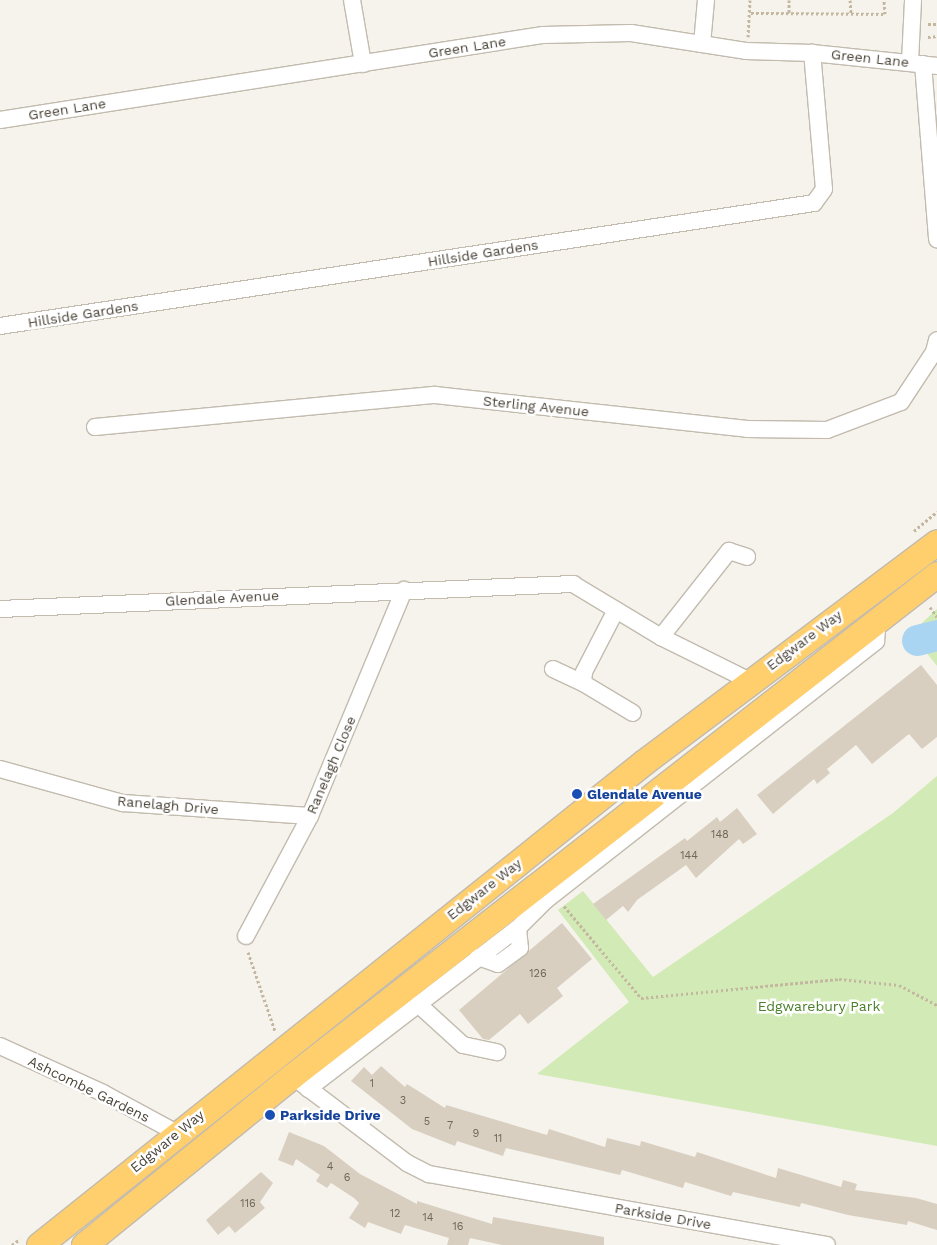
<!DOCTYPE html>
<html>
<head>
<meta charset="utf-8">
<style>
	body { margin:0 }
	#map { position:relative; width:937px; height:1245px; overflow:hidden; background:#f6f3ec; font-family:"Work Sans",sans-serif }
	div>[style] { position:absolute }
	.green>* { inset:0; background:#d2eab5 }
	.river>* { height:31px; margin:-15.5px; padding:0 15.5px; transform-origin:15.5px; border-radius:15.5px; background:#a9d4f2 }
	.building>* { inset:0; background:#d8cfc1 }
	.path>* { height:3px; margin-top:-1.5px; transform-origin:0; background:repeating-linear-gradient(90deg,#c4b79f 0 2.5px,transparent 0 5px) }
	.roads { filter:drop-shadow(1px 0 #c2bbae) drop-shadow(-1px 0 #c2bbae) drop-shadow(0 1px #c2bbae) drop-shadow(0 -1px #c2bbae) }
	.minor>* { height:16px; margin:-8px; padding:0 8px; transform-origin:8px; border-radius:8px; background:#fff }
	.highway>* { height:25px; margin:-12.5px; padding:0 12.5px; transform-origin:12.5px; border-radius:12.5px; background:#ffcf6e }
	.dots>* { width:14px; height:14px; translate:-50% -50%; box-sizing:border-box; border:2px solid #fff; border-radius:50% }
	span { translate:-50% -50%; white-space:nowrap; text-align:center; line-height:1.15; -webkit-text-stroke:5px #fff; paint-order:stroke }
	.number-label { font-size:11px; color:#6e675b }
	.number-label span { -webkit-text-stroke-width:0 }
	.street-label { font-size:14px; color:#4b4439 }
	.transit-label { font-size:14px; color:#164399; font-weight:700 }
	.left { translate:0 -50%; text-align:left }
	.park-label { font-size:14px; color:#4a7f2a }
</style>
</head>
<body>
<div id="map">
	<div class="green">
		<i style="clip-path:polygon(937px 609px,937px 666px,911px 633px)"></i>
		<i style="clip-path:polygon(937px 776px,937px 1146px,537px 1074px,629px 1002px,558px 910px,583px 891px,653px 977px,893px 813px)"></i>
	</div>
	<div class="river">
		<i style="left:917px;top:640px;width:21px;rotate:-14deg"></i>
	</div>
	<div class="building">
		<i style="clip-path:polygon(921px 665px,937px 685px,937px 737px,922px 749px,909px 734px,872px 764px,856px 745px,827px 769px,830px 773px,817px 784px,814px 779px,773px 814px,757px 795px)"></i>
		<i style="clip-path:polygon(737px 808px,757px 834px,743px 844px,739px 839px,696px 878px,686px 865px,637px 900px,628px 912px,623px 906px,606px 920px,593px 904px,685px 838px,687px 841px,717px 817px,720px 822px)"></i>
		<i style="clip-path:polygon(562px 923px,592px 959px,557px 988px,563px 996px,528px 1024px,520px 1014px,489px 1040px,483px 1039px,459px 1010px)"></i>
		<i style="clip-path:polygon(381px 1066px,405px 1087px,407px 1084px,445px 1108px,446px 1105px,547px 1135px,549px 1129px,605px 1147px,607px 1138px,640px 1146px,641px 1141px,695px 1157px,697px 1152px,776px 1178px,778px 1168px,841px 1187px,843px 1180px,857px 1184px,855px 1190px,916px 1198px,937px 1204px,937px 1230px,908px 1221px,907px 1225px,848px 1215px,801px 1203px,800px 1207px,733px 1192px,731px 1196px,685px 1182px,683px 1188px,622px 1170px,620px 1175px,506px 1148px,503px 1156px,457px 1141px,455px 1146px,412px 1129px,351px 1081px,364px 1067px,372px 1075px)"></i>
		<i style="clip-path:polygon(289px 1132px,324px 1146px,360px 1174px,417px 1204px,417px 1201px,492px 1224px,493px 1217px,604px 1237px,604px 1245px,502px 1245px,470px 1238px,468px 1245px,447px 1245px,449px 1238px,405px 1225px,401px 1234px,368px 1222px,365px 1228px,349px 1218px,359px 1203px,354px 1198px,331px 1183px,327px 1188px,316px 1181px,320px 1175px,296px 1159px,293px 1166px,278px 1160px)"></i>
		<i style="clip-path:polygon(261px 1172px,273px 1183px,260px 1202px,265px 1208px,235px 1233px,229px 1226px,218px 1235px,206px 1220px)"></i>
	</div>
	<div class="path">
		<i style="left:789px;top:0;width:13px;rotate:90deg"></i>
		<i style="left:850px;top:0;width:13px;rotate:86deg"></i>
		<i style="left:751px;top:13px;width:134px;rotate:0.4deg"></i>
		<i style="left:885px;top:14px;width:14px;rotate:-94deg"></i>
		<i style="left:928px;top:24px;width:9px"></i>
		<i style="left:748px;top:37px;width:37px;rotate:-87deg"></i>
		<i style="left:928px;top:37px;width:9px;rotate:-6deg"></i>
		<i style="left:914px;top:531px;width:30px;rotate:-40deg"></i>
		<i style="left:930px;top:607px;width:12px;rotate:55deg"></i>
		<i style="left:564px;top:906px;width:120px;rotate:50.1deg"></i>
		<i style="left:641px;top:998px;width:199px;rotate:-5.5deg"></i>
		<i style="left:839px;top:979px;width:60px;rotate:5.7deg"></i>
		<i style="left:899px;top:985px;width:43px;rotate:27.8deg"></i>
		<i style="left:248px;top:952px;width:83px;rotate:71.1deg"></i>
		<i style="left:12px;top:1245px;width:10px;rotate:-37deg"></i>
	</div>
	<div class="roads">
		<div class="minor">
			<i style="left:352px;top:0;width:65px;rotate:80.2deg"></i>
			<i style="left:702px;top:44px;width:44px;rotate:-84.8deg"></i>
			<i style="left:910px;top:62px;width:62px;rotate:-87.2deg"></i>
			<i style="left:923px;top:64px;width:176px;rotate:85.4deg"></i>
			<i style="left:0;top:120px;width:550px;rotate:-8.9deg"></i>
			<i style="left:543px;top:35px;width:88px;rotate:-1.3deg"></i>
			<i style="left:631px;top:33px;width:116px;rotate:8.9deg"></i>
			<i style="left:746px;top:51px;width:66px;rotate:1.7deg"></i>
			<i style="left:812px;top:53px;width:126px;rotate:5.9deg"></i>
			<i style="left:0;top:326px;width:823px;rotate:-8.59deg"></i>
			<i style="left:814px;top:203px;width:17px;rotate:-54deg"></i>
			<i style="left:824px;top:189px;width:137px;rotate:-95deg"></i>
			<i style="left:95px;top:427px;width:342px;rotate:-5.4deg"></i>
			<i style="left:435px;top:395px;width:314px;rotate:6.2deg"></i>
			<i style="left:747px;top:429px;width:80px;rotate:0.7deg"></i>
			<i style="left:827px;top:430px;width:79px;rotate:-20.7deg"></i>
			<i style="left:901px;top:402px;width:60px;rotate:-56.6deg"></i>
			<i style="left:934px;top:352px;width:12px;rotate:-76deg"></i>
			<i style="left:0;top:609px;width:574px;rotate:-2.5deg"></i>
			<i style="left:573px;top:584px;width:103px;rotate:31.1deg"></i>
			<i style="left:661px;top:637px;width:99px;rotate:26.3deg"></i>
			<i style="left:616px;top:610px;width:70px;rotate:117.3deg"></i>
			<i style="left:584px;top:672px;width:11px;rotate:95deg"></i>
			<i style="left:583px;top:683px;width:58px;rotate:31deg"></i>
			<i style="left:661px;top:637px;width:110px;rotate:-51.7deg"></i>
			<i style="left:729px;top:551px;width:19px;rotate:18deg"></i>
			<i style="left:553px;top:669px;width:33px;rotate:25deg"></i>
			<i style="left:0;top:769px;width:128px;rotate:15.5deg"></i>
			<i style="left:123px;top:803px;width:187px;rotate:4deg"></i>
			<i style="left:246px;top:936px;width:136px;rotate:-61.9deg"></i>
			<i style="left:310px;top:816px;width:245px;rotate:-67.4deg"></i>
			<i style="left:478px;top:957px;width:21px;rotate:19deg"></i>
			<i style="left:498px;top:964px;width:27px;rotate:-36deg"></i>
			<i style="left:520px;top:948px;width:20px;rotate:-96deg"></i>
			<i style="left:418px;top:1004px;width:61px;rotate:42.3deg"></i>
			<i style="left:463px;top:1045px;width:35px;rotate:12deg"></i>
			<i style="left:0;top:1046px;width:113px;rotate:24.5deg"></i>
			<i style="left:103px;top:1093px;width:84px;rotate:28.4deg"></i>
			<i style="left:300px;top:1082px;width:134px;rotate:37.1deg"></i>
			<i style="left:407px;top:1163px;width:25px;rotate:27deg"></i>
			<i style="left:429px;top:1174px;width:404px;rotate:10.1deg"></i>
			<i style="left:308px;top:1089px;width:265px;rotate:-37.5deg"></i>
			<i style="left:518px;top:928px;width:38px;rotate:-45deg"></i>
			<i style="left:545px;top:901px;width:421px;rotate:-38.1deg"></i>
			<i style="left:876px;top:641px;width:21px;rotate:-85deg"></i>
		</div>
		<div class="highway">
			<i style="left:39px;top:1245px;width:774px;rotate:-38.6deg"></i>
			<i style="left:644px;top:762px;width:366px;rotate:-36.9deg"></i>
			<i style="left:84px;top:1245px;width:268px;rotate:-39.1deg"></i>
			<i style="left:292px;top:1076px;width:817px;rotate:-37.89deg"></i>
		</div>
	</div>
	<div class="dots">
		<i style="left:577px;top:794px;background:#1a4fb4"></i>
		<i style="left:270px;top:1115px;background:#1a4fb4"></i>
	</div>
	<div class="number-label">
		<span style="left:720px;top:835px">148</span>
		<span style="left:689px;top:856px">144</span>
		<span style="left:538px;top:974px">126</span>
		<span style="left:372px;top:1084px">1</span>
		<span style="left:403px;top:1101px">3</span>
		<span style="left:427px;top:1122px">5</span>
		<span style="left:450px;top:1126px">7</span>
		<span style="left:476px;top:1134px">9</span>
		<span style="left:498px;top:1139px">11</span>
		<span style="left:330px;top:1167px">4</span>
		<span style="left:347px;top:1178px">6</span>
		<span style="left:248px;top:1204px">116</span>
		<span style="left:395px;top:1214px">12</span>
		<span style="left:428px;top:1218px">14</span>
		<span style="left:458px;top:1227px">16</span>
	</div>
	<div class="street-label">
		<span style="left:467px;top:47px;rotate:-9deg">Green Lane</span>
		<span style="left:870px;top:58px;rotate:6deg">Green Lane</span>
		<span style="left:67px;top:109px;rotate:-9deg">Green Lane</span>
		<span style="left:483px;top:253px;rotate:-9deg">Hillside Gardens</span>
		<span style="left:83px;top:314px;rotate:-9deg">Hillside Gardens</span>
		<span style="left:536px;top:406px;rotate:6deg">Sterling Avenue</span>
		<span style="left:222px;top:598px;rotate:-3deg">Glendale Avenue</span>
		<span style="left:804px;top:640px;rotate:-37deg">Edgware Way</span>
		<span style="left:331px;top:765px;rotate:-67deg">Ranelagh Close</span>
		<span style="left:168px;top:805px;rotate:5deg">Ranelagh Drive</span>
		<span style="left:484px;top:889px;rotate:-38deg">Edgware Way</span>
		<span style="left:89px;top:1089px;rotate:26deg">Ashcombe Gardens</span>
		<span style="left:167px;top:1141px;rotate:-39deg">Edgware Way</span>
		<span style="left:663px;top:1216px;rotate:10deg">Parkside Drive</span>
	</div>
	<div class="transit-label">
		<span class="left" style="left:587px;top:794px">Glendale Avenue</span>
		<span class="left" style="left:280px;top:1115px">Parkside Drive</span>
	</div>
	<div class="park-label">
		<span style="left:819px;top:1006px">Edgwarebury Park</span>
	</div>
</div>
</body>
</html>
